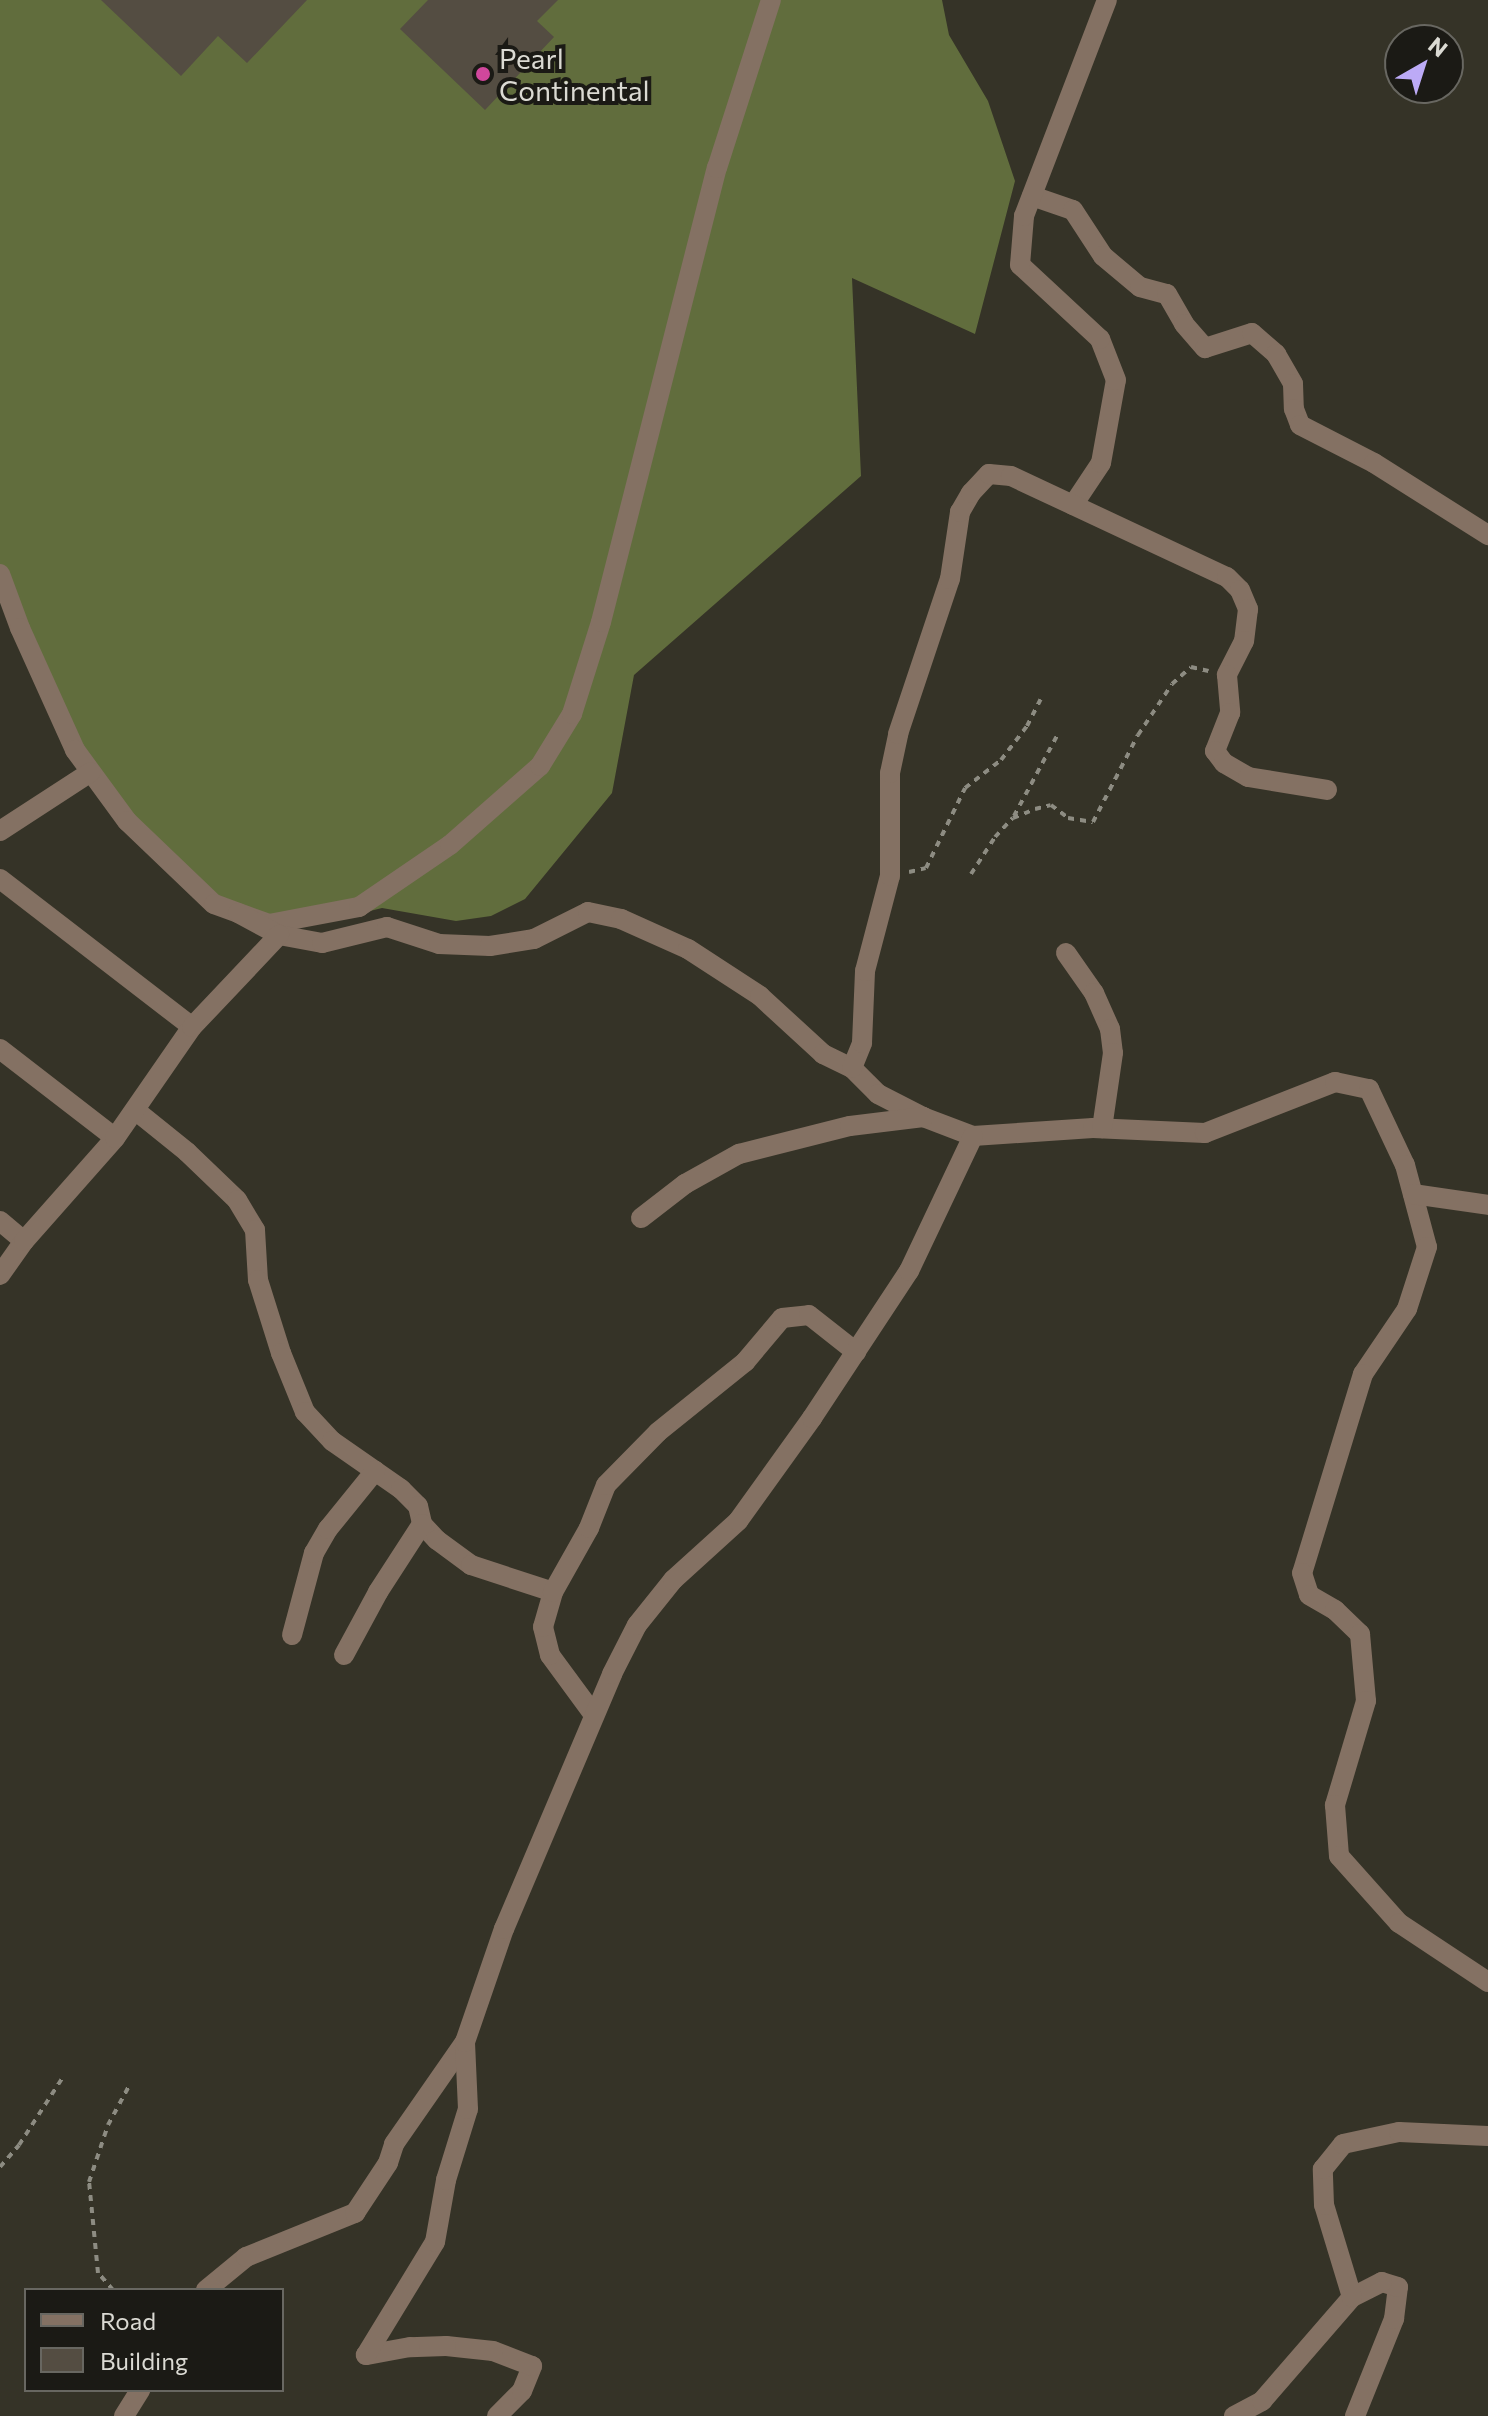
<!DOCTYPE html>
<html>
<head>
<meta charset="utf-8">
<style>
	body { margin:0 }
	#map { position:relative; width:1488px; height:2416px; overflow:hidden; background:#353327; font-family:Commissioner,sans-serif }
	div>[style] { position:absolute }
	.forest>* { inset:0; background:#616d3d }
	.building>* { inset:0; background:#544d42 }
	.path>* { height:4px; margin-top:-2px; transform-origin:0; background:repeating-linear-gradient(90deg,#8d8c82 0 6px,transparent 0 12px) }
	.minor>* { height:20px; margin:-10px; padding:0 10px; transform-origin:10px; border-radius:10px; background:#847163 }
	.dots>* { width:22px; height:22px; translate:-50% -50%; box-sizing:border-box; border:4px solid #1b1a15; border-radius:50% }
	span { translate:-50% -50%; white-space:nowrap; text-align:center; line-height:1.15; -webkit-text-stroke:8px #1b1a15; paint-order:stroke }
	.poi-label { font-size:28px; color:#dbdad3 }
	.left { translate:0 -50%; text-align:left }
	.legend { position:absolute; left:24px; top:2288px; width:260px; height:104px; box-sizing:border-box; background:#1b1a15; border:2px solid #686761; margin:0; padding:10px 14px; list-style:none; font-size:24px; color:#dbdad3 }
	.legend li { display:flex; align-items:center; gap:16px; height:40px }
	.legend b { width:40px; border:2px solid #686761 }
	.north { position:absolute; left:1384px; top:24px; width:80px; height:80px; box-sizing:border-box; background:#1b1a15; border:2px solid #686761; border-radius:50%; rotate:39deg; font-size:22px; font-weight:700; line-height:32px; text-align:center; color:#dbdad3 }
	.north::after { content:''; display:block; margin:auto; width:28px; height:36px; background:#bcaaf6; clip-path:polygon(50% 0,100% 100%,50% 72%,0 100%) }
</style>
</head>
<body>
<div id="map">
	<div class="forest">
		<i style="clip-path:polygon(0 0,942px 0,949px 35px,988px 101px,1015px 181px,975px 334px,852px 278px,861px 476px,634px 675px,612px 793px,525px 899px,491px 916px,456px 921px,382px 908px,326px 922px,269px 924px,214px 904px,75px 750px,0 571px)"></i>
	</div>
	<div class="building">
		<i style="clip-path:polygon(101px 0,307px 0,247px 63px,218px 36px,181px 76px)"></i>
		<i style="clip-path:polygon(428px 0,558px 0,537px 21px,554px 37px,485px 110px,400px 29px)"></i>
	</div>
	<div class="path">
		<i style="left:1014px;top:816px;width:95px;rotate:-61.8deg"></i>
		<i style="left:909px;top:872px;width:17px;rotate:-13deg"></i>
		<i style="left:926px;top:868px;width:89px;rotate:-64deg"></i>
		<i style="left:965px;top:788px;width:46px;rotate:-37.9deg"></i>
		<i style="left:1001px;top:760px;width:43px;rotate:-52.6deg"></i>
		<i style="left:1027px;top:726px;width:30px;rotate:-63deg"></i>
		<i style="left:971px;top:874px;width:44px;rotate:-57deg"></i>
		<i style="left:995px;top:837px;width:26px;rotate:-47deg"></i>
		<i style="left:1013px;top:818px;width:24px;rotate:-22deg"></i>
		<i style="left:1035px;top:809px;width:16px;rotate:-14deg"></i>
		<i style="left:1051px;top:805px;width:21px;rotate:37deg"></i>
		<i style="left:1068px;top:818px;width:25px;rotate:9deg"></i>
		<i style="left:1093px;top:822px;width:98px;rotate:-62.7deg"></i>
		<i style="left:1138px;top:735px;width:61px;rotate:-56.3deg"></i>
		<i style="left:1172px;top:684px;width:25px;rotate:-42deg"></i>
		<i style="left:1191px;top:667px;width:18px;rotate:13deg"></i>
		<i style="left:0;top:2167px;width:29px;rotate:-49deg"></i>
		<i style="left:19px;top:2145px;width:81px;rotate:-57.1deg"></i>
		<i style="left:113px;top:2290px;width:23px;rotate:-131deg"></i>
		<i style="left:98px;top:2273px;width:91px;rotate:-95.6deg"></i>
		<i style="left:89px;top:2182px;width:60px;rotate:-71.6deg"></i>
		<i style="left:108px;top:2125px;width:44px;rotate:-61.7deg"></i>
	</div>
	<div class="minor">
		<i style="left:1032px;top:196px;width:43px;rotate:18.9deg"></i>
		<i style="left:1073px;top:210px;width:55px;rotate:56.9deg"></i>
		<i style="left:1103px;top:256px;width:48px;rotate:40deg"></i>
		<i style="left:1140px;top:287px;width:28px;rotate:15deg"></i>
		<i style="left:1167px;top:294px;width:34px;rotate:60deg"></i>
		<i style="left:1184px;top:324px;width:32px;rotate:49deg"></i>
		<i style="left:1205px;top:348px;width:49px;rotate:-17.7deg"></i>
		<i style="left:1252px;top:333px;width:32px;rotate:41deg"></i>
		<i style="left:1276px;top:354px;width:34px;rotate:60deg"></i>
		<i style="left:1293px;top:384px;width:25px;rotate:88deg"></i>
		<i style="left:1294px;top:409px;width:17px;rotate:69deg"></i>
		<i style="left:1300px;top:425px;width:83px;rotate:27.2deg"></i>
		<i style="left:1374px;top:463px;width:135px;rotate:32.3deg"></i>
		<i style="left:1073px;top:505px;width:50px;rotate:-56.3deg"></i>
		<i style="left:1101px;top:463px;width:84px;rotate:-79.8deg"></i>
		<i style="left:1116px;top:380px;width:44px;rotate:-111.3deg"></i>
		<i style="left:1100px;top:339px;width:109px;rotate:-137.2deg"></i>
		<i style="left:1020px;top:265px;width:49px;rotate:-85.3deg"></i>
		<i style="left:1024px;top:216px;width:231px;rotate:-69deg"></i>
		<i style="left:0;top:574px;width:58px;rotate:69.7deg"></i>
		<i style="left:20px;top:628px;width:134px;rotate:65.7deg"></i>
		<i style="left:75px;top:750px;width:88px;rotate:53.8deg"></i>
		<i style="left:127px;top:821px;width:120px;rotate:43.7deg"></i>
		<i style="left:214px;top:904px;width:59px;rotate:20deg"></i>
		<i style="left:269px;top:924px;width:92px;rotate:-10.7deg"></i>
		<i style="left:359px;top:907px;width:110px;rotate:-34.3deg"></i>
		<i style="left:450px;top:845px;width:120px;rotate:-41.3deg"></i>
		<i style="left:540px;top:766px;width:61px;rotate:-58.4deg"></i>
		<i style="left:572px;top:714px;width:96px;rotate:-72.5deg"></i>
		<i style="left:601px;top:622px;width:469px;rotate:-75.7deg"></i>
		<i style="left:717px;top:168px;width:176px;rotate:-72.2deg"></i>
		<i style="left:0;top:831px;width:108px;rotate:-33deg"></i>
		<i style="left:0;top:879px;width:242px;rotate:37.6deg"></i>
		<i style="left:238px;top:913px;width:47px;rotate:28.2deg"></i>
		<i style="left:279px;top:935px;width:44px;rotate:10.5deg"></i>
		<i style="left:322px;top:943px;width:67px;rotate:-13.8deg"></i>
		<i style="left:387px;top:927px;width:55px;rotate:18.1deg"></i>
		<i style="left:439px;top:944px;width:51px;rotate:2.2deg"></i>
		<i style="left:490px;top:946px;width:45px;rotate:-9deg"></i>
		<i style="left:534px;top:939px;width:60px;rotate:-26.6deg"></i>
		<i style="left:588px;top:912px;width:34px;rotate:12deg"></i>
		<i style="left:621px;top:919px;width:73px;rotate:24.1deg"></i>
		<i style="left:688px;top:949px;width:86px;rotate:33.1deg"></i>
		<i style="left:760px;top:996px;width:86px;rotate:42.6deg"></i>
		<i style="left:823px;top:1054px;width:32px;rotate:26deg"></i>
		<i style="left:852px;top:1068px;width:37px;rotate:45deg"></i>
		<i style="left:878px;top:1094px;width:51px;rotate:27.1deg"></i>
		<i style="left:923px;top:1117px;width:53px;rotate:20.8deg"></i>
		<i style="left:973px;top:1136px;width:120px;rotate:-3.8deg"></i>
		<i style="left:1093px;top:1128px;width:112px;rotate:2.6deg"></i>
		<i style="left:1205px;top:1133px;width:140px;rotate:-21.4deg"></i>
		<i style="left:1335px;top:1082px;width:35px;rotate:12deg"></i>
		<i style="left:1369px;top:1089px;width:84px;rotate:64.7deg"></i>
		<i style="left:1405px;top:1165px;width:85px;rotate:75deg"></i>
		<i style="left:1427px;top:1247px;width:65px;rotate:107.9deg"></i>
		<i style="left:1407px;top:1309px;width:78px;rotate:124.1deg"></i>
		<i style="left:1363px;top:1374px;width:208px;rotate:107deg"></i>
		<i style="left:1302px;top:1573px;width:23px;rotate:72deg"></i>
		<i style="left:1309px;top:1595px;width:30px;rotate:30deg"></i>
		<i style="left:1335px;top:1610px;width:35px;rotate:44deg"></i>
		<i style="left:1360px;top:1634px;width:67px;rotate:84.9deg"></i>
		<i style="left:1366px;top:1701px;width:109px;rotate:106.6deg"></i>
		<i style="left:1335px;top:1805px;width:51px;rotate:85.5deg"></i>
		<i style="left:1339px;top:1856px;width:90px;rotate:48.2deg"></i>
		<i style="left:1399px;top:1923px;width:107px;rotate:33.5deg"></i>
		<i style="left:1066px;top:953px;width:49px;rotate:55deg"></i>
		<i style="left:1094px;top:993px;width:39px;rotate:66deg"></i>
		<i style="left:1110px;top:1029px;width:24px;rotate:83deg"></i>
		<i style="left:1113px;top:1053px;width:76px;rotate:98.3deg"></i>
		<i style="left:0;top:1049px;width:145px;rotate:37.7deg"></i>
		<i style="left:852px;top:1068px;width:27px;rotate:-68deg"></i>
		<i style="left:862px;top:1043px;width:72px;rotate:-87.6deg"></i>
		<i style="left:865px;top:971px;width:98px;rotate:-75.3deg"></i>
		<i style="left:890px;top:876px;width:103px;rotate:-90deg"></i>
		<i style="left:890px;top:773px;width:40px;rotate:-78deg"></i>
		<i style="left:898px;top:734px;width:163px;rotate:-71.5deg"></i>
		<i style="left:950px;top:579px;width:68px;rotate:-81.5deg"></i>
		<i style="left:960px;top:512px;width:22px;rotate:-60deg"></i>
		<i style="left:971px;top:493px;width:26px;rotate:-47deg"></i>
		<i style="left:989px;top:474px;width:22px;rotate:5deg"></i>
		<i style="left:1011px;top:476px;width:238px;rotate:25.1deg"></i>
		<i style="left:1227px;top:577px;width:18px;rotate:45deg"></i>
		<i style="left:1240px;top:590px;width:21px;rotate:67deg"></i>
		<i style="left:1248px;top:609px;width:32px;rotate:97deg"></i>
		<i style="left:1244px;top:641px;width:38px;rotate:117deg"></i>
		<i style="left:1227px;top:675px;width:38px;rotate:85deg"></i>
		<i style="left:1230px;top:713px;width:41px;rotate:111.5deg"></i>
		<i style="left:1215px;top:751px;width:15px;rotate:53deg"></i>
		<i style="left:1224px;top:763px;width:28px;rotate:30deg"></i>
		<i style="left:1248px;top:777px;width:80px;rotate:9.3deg"></i>
		<i style="left:135px;top:1110px;width:67px;rotate:38.9deg"></i>
		<i style="left:187px;top:1152px;width:69px;rotate:43.8deg"></i>
		<i style="left:237px;top:1200px;width:35px;rotate:59deg"></i>
		<i style="left:255px;top:1230px;width:50px;rotate:86.6deg"></i>
		<i style="left:258px;top:1280px;width:77px;rotate:72.5deg"></i>
		<i style="left:281px;top:1353px;width:64px;rotate:67.9deg"></i>
		<i style="left:305px;top:1412px;width:40px;rotate:47deg"></i>
		<i style="left:332px;top:1441px;width:84px;rotate:34.8deg"></i>
		<i style="left:401px;top:1489px;width:24px;rotate:45deg"></i>
		<i style="left:418px;top:1506px;width:18px;rotate:77deg"></i>
		<i style="left:422px;top:1524px;width:22px;rotate:47deg"></i>
		<i style="left:437px;top:1540px;width:42px;rotate:36.3deg"></i>
		<i style="left:471px;top:1565px;width:86px;rotate:18.2deg"></i>
		<i style="left:1413px;top:1194px;width:76px;rotate:8.3deg"></i>
		<i style="left:641px;top:1218px;width:56px;rotate:-37.7deg"></i>
		<i style="left:685px;top:1184px;width:62px;rotate:-29.1deg"></i>
		<i style="left:739px;top:1154px;width:114px;rotate:-14.2deg"></i>
		<i style="left:850px;top:1126px;width:74px;rotate:-7deg"></i>
		<i style="left:0;top:1221px;width:31px;rotate:40deg"></i>
		<i style="left:0;top:1275px;width:42px;rotate:-54.8deg"></i>
		<i style="left:24px;top:1241px;width:137px;rotate:-48.5deg"></i>
		<i style="left:115px;top:1138px;width:135px;rotate:-55.3deg"></i>
		<i style="left:192px;top:1027px;width:127px;rotate:-46.6deg"></i>
		<i style="left:292px;top:1635px;width:85px;rotate:-75deg"></i>
		<i style="left:314px;top:1553px;width:28px;rotate:-60deg"></i>
		<i style="left:328px;top:1529px;width:75px;rotate:-51deg"></i>
		<i style="left:344px;top:1655px;width:72px;rotate:-61.6deg"></i>
		<i style="left:378px;top:1592px;width:81px;rotate:-57.1deg"></i>
		<i style="left:594px;top:1715px;width:74px;rotate:-126.3deg"></i>
		<i style="left:550px;top:1655px;width:29px;rotate:-104deg"></i>
		<i style="left:543px;top:1627px;width:36px;rotate:-74deg"></i>
		<i style="left:553px;top:1592px;width:73px;rotate:-60.6deg"></i>
		<i style="left:589px;top:1528px;width:46px;rotate:-68.4deg"></i>
		<i style="left:606px;top:1485px;width:74px;rotate:-45.5deg"></i>
		<i style="left:658px;top:1432px;width:112px;rotate:-38.8deg"></i>
		<i style="left:745px;top:1362px;width:57px;rotate:-49.9deg"></i>
		<i style="left:782px;top:1318px;width:27px;rotate:-6deg"></i>
		<i style="left:809px;top:1315px;width:60px;rotate:38.2deg"></i>
		<i style="left:206px;top:2290px;width:52px;rotate:-39.5deg"></i>
		<i style="left:246px;top:2257px;width:118px;rotate:-22deg"></i>
		<i style="left:355px;top:2213px;width:60px;rotate:-56.6deg"></i>
		<i style="left:388px;top:2163px;width:20px;rotate:-72deg"></i>
		<i style="left:394px;top:2144px;width:124px;rotate:-55.2deg"></i>
		<i style="left:124px;top:2416px;width:31px;rotate:-58deg"></i>
		<i style="left:497px;top:2416px;width:35px;rotate:-45deg"></i>
		<i style="left:522px;top:2391px;width:27px;rotate:-68deg"></i>
		<i style="left:532px;top:2366px;width:42px;rotate:-159deg"></i>
		<i style="left:493px;top:2351px;width:47px;rotate:-173.9deg"></i>
		<i style="left:446px;top:2346px;width:36px;rotate:178deg"></i>
		<i style="left:410px;top:2347px;width:45px;rotate:169.7deg"></i>
		<i style="left:366px;top:2355px;width:132px;rotate:-58.6deg"></i>
		<i style="left:435px;top:2242px;width:63px;rotate:-79.9deg"></i>
		<i style="left:446px;top:2180px;width:74px;rotate:-72.8deg"></i>
		<i style="left:468px;top:2109px;width:67px;rotate:-92.6deg"></i>
		<i style="left:465px;top:2042px;width:120px;rotate:-71deg"></i>
		<i style="left:504px;top:1929px;width:277px;rotate:-67deg"></i>
		<i style="left:612px;top:1674px;width:55px;rotate:-63deg"></i>
		<i style="left:637px;top:1625px;width:58px;rotate:-51.3deg"></i>
		<i style="left:673px;top:1580px;width:88px;rotate:-42.2deg"></i>
		<i style="left:738px;top:1521px;width:127px;rotate:-54.3deg"></i>
		<i style="left:812px;top:1418px;width:176px;rotate:-56.6deg"></i>
		<i style="left:909px;top:1271px;width:149px;rotate:-64.6deg"></i>
		<i style="left:1234px;top:2416px;width:32px;rotate:-28deg"></i>
		<i style="left:1262px;top:2401px;width:138px;rotate:-49.1deg"></i>
		<i style="left:1355px;top:2416px;width:105px;rotate:-68.1deg"></i>
		<i style="left:1394px;top:2319px;width:32px;rotate:-83deg"></i>
		<i style="left:1398px;top:2287px;width:17px;rotate:-163deg"></i>
		<i style="left:1382px;top:2282px;width:34px;rotate:153deg"></i>
		<i style="left:1352px;top:2297px;width:96px;rotate:-106.9deg"></i>
		<i style="left:1324px;top:2205px;width:36px;rotate:-92deg"></i>
		<i style="left:1323px;top:2169px;width:32px;rotate:-51deg"></i>
		<i style="left:1343px;top:2144px;width:57px;rotate:-12.1deg"></i>
		<i style="left:1399px;top:2132px;width:89px;rotate:2.6deg"></i>
	</div>
	<div class="dots">
		<i style="left:483px;top:74px;background:#d1479c"></i>
	</div>
	<div class="poi-label">
		<span class="left" style="left:499px;top:74px">Pearl<br>Continental</span>
	</div>
	<ul class="legend">
	<li><b style="height:10px;background:#847163"></b>Road</li>
	<li><b style="height:22px;background:#544d42"></b>Building</li>
	</ul>
	<div class="north">N</div>
</div>
</body>
</html>
